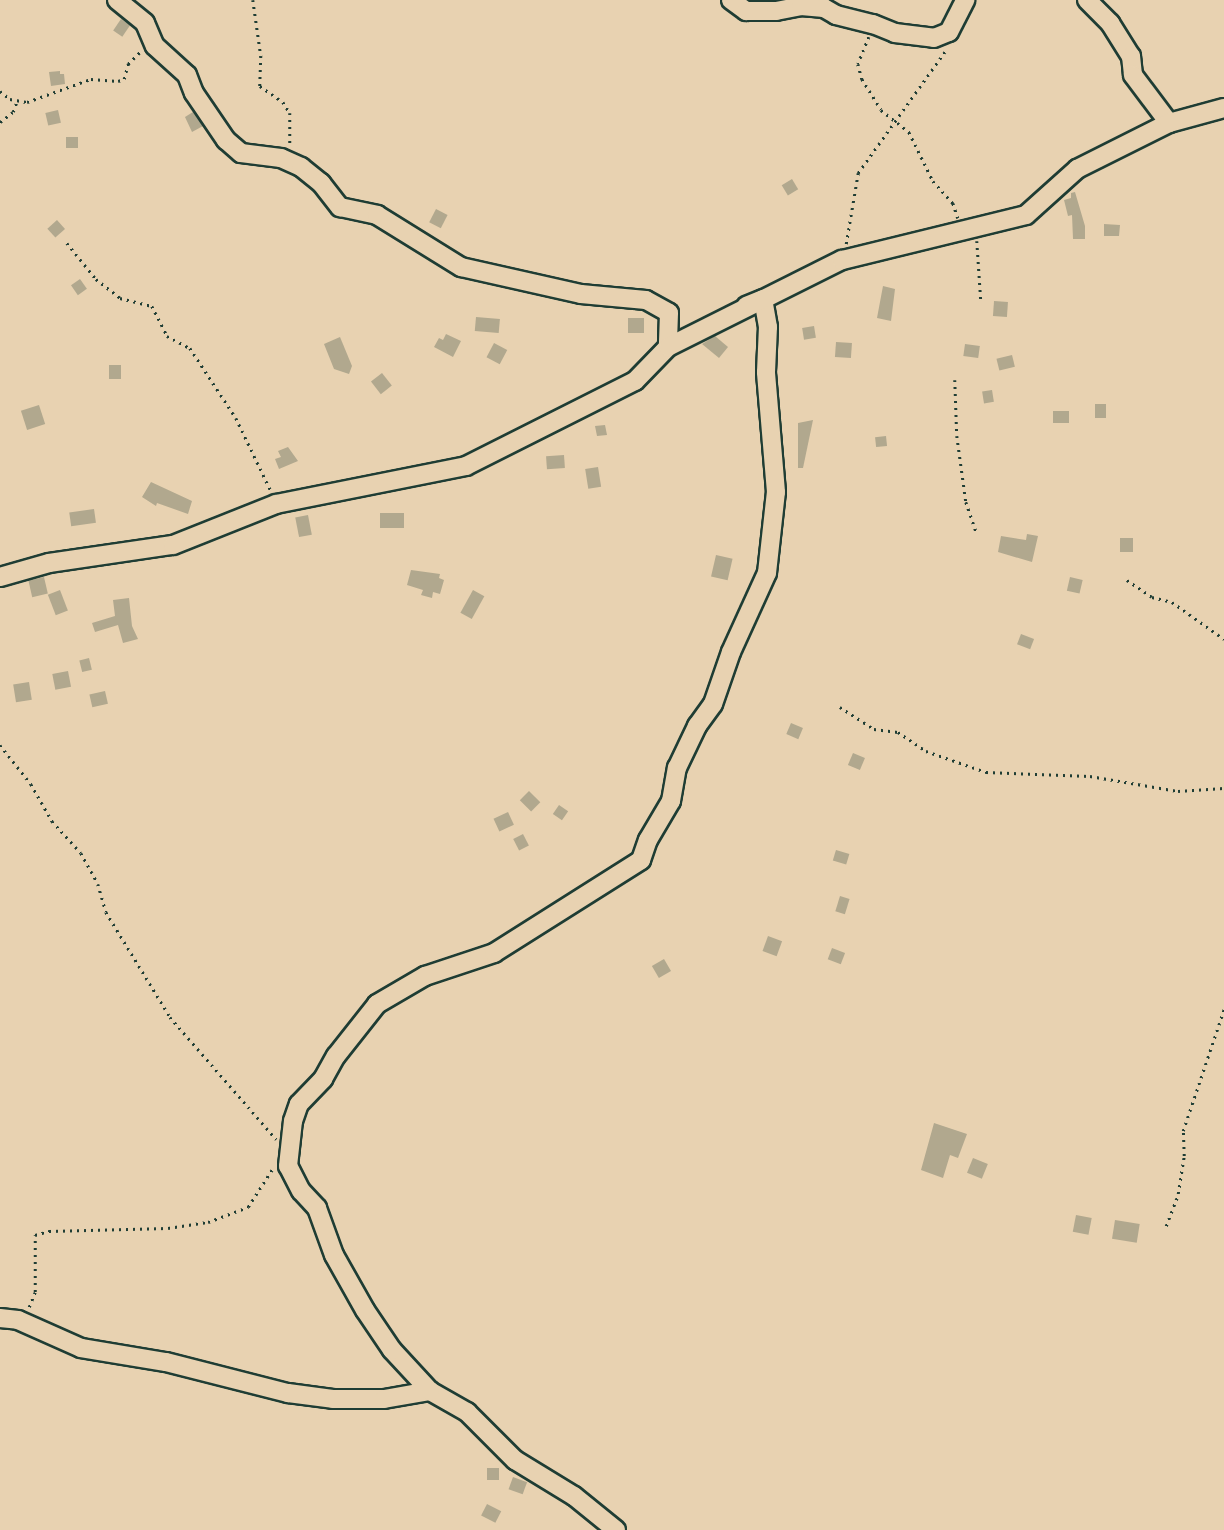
<!DOCTYPE html>
<html>
<head>
<meta charset="utf-8">
<style>
	body { margin:0 }
	#map { position:relative; width:1224px; height:1530px; overflow:hidden; background:#e8d2b1; font-family:"Comic Neue",sans-serif }
	div>[style] { position:absolute }
	.building>* { inset:0; background:#b1a88e; transform-origin:0 0 }
	.path>* { height:2.5px; margin-top:-1.25px; transform-origin:0; background:repeating-linear-gradient(90deg,#1f3d34 0 2px,transparent 0 7px) }
	.roads { filter:drop-shadow(2px 0 #1f3d34) drop-shadow(-2px 0 #1f3d34) drop-shadow(0 2px #1f3d34) drop-shadow(0 -2px #1f3d34) }
	.minor>* { height:18px; margin:-9px; padding:0 9px; transform-origin:9px; border-radius:9px; background:#e8d2b1 }
	span { translate:-50% -50%; white-space:nowrap; text-align:center; line-height:1.15; -webkit-text-stroke:7px #e8d2b1; paint-order:stroke }
</style>
</head>
<body>
<div id="map">
	<div class="building">
		<i style="left:121px;top:19px;width:11px;height:14px;rotate:34deg"></i>
		<i style="clip-path:polygon(60px 71px,60px 74px,64px 74px,65px 84px,51px 86px,49px 72px)"></i>
		<i style="left:58px;top:110px;width:13px;height:13px;rotate:77deg"></i>
		<i style="clip-path:polygon(193px 112px,203px 126px,192px 132px,185px 117px)"></i>
		<i style="left:66px;top:137px;width:12px;height:11px"></i>
		<i style="left:792px;top:179px;width:12px;height:12px;rotate:59deg"></i>
		<i style="clip-path:polygon(1075px 192px,1085px 226px,1085px 239px,1073px 239px,1072px 215px,1068px 216px,1064px 200px,1071px 198px,1071px 193px)"></i>
		<i style="left:436px;top:209px;width:13px;height:15px;rotate:27deg"></i>
		<i style="left:57px;top:220px;width:12px;height:13px;rotate:48deg"></i>
		<i style="clip-path:polygon(1104px 224px,1120px 225px,1119px 236px,1104px 236px)"></i>
		<i style="left:80px;top:279px;width:12px;height:11px;rotate:55deg"></i>
		<i style="clip-path:polygon(883px 286px,895px 289px,891px 321px,877px 318px)"></i>
		<i style="left:994px;top:301px;width:14px;height:15px;rotate:4deg"></i>
		<i style="left:476px;top:317px;width:24px;height:14px;rotate:5deg"></i>
		<i style="left:628px;top:318px;width:16px;height:15px"></i>
		<i style="left:814px;top:326px;width:12px;height:12px;rotate:81deg"></i>
		<i style="clip-path:polygon(446px 334px,461px 341px,453px 357px,434px 347px,439px 338px,443px 340px)"></i>
		<i style="clip-path:polygon(715px 336px,728px 347px,719px 358px,702px 344px)"></i>
		<i style="clip-path:polygon(340px 337px,352px 366px,349px 374px,334px 369px,324px 344px)"></i>
		<i style="left:836px;top:342px;width:16px;height:15px;rotate:4deg"></i>
		<i style="left:494px;top:343px;width:15px;height:16px;rotate:28deg"></i>
		<i style="left:965px;top:344px;width:15px;height:12px;rotate:8deg"></i>
		<i style="left:1012px;top:355px;width:12px;height:16px;rotate:76deg"></i>
		<i style="left:109px;top:365px;width:12px;height:14px"></i>
		<i style="left:382px;top:373px;width:16px;height:14px;rotate:52deg"></i>
		<i style="left:992px;top:390px;width:12px;height:10px;rotate:81deg"></i>
		<i style="left:1095px;top:404px;width:11px;height:14px"></i>
		<i style="left:39px;top:405px;width:20px;height:19px;rotate:72deg"></i>
		<i style="left:1053px;top:411px;width:16px;height:12px"></i>
		<i style="clip-path:polygon(813px 420px,803px 468px,798px 468px,798px 423px)"></i>
		<i style="clip-path:polygon(605px 425px,607px 435px,597px 436px,595px 426px)"></i>
		<i style="left:886px;top:436px;width:10px;height:11px;rotate:84deg"></i>
		<i style="clip-path:polygon(288px 447px,298px 461px,279px 469px,275px 459px,281px 457px,278px 451px)"></i>
		<i style="left:564px;top:455px;width:13px;height:18px;rotate:86deg"></i>
		<i style="left:598px;top:467px;width:20px;height:13px;rotate:81deg"></i>
		<i style="clip-path:polygon(151px 482px,192px 501px,188px 514px,157px 503px,156px 506px,142px 497px)"></i>
		<i style="left:94px;top:509px;width:14px;height:25px;rotate:82deg"></i>
		<i style="left:380px;top:513px;width:24px;height:15px"></i>
		<i style="left:308px;top:515px;width:20px;height:13px;rotate:79deg"></i>
		<i style="clip-path:polygon(1027px 534px,1038px 536px,1032px 562px,998px 552px,1001px 536px,1026px 540px)"></i>
		<i style="left:1120px;top:538px;width:13px;height:14px"></i>
		<i style="left:716px;top:555px;width:17px;height:22px;rotate:13deg"></i>
		<i style="clip-path:polygon(411px 570px,440px 574px,439px 578px,444px 580px,440px 594px,433px 592px,432px 598px,421px 595px,423px 590px,407px 585px)"></i>
		<i style="left:44px;top:577px;width:17px;height:16px;rotate:77deg"></i>
		<i style="left:1070px;top:577px;width:13px;height:14px;rotate:13deg"></i>
		<i style="left:60px;top:590px;width:22px;height:13px;rotate:69deg"></i>
		<i style="left:473px;top:590px;width:13px;height:26px;rotate:29deg"></i>
		<i style="clip-path:polygon(129px 598px,132px 626px,138px 639px,123px 643px,118px 625px,95px 632px,92px 623px,115px 616px,113px 600px)"></i>
		<i style="left:1021px;top:634px;width:14px;height:11px;rotate:21deg"></i>
		<i style="left:89px;top:658px;width:12px;height:10px;rotate:76deg"></i>
		<i style="left:68px;top:671px;width:16px;height:16px;rotate:79deg"></i>
		<i style="left:29px;top:682px;width:18px;height:16px;rotate:81deg"></i>
		<i style="left:105px;top:691px;width:13px;height:16px;rotate:77deg"></i>
		<i style="left:791px;top:723px;width:13px;height:12px;rotate:23deg"></i>
		<i style="left:853px;top:753px;width:13px;height:13px;rotate:23deg"></i>
		<i style="left:529px;top:791px;width:16px;height:13px;rotate:45deg"></i>
		<i style="left:559px;top:805px;width:11px;height:11px;rotate:34deg"></i>
		<i style="left:508px;top:812px;width:14px;height:16px;rotate:65deg"></i>
		<i style="left:523px;top:834px;width:13px;height:11px;rotate:63deg"></i>
		<i style="left:836px;top:850px;width:14px;height:11px;rotate:17deg"></i>
		<i style="left:840px;top:896px;width:10px;height:16px;rotate:17deg"></i>
		<i style="left:768px;top:936px;width:15px;height:16px;rotate:20deg"></i>
		<i style="left:832px;top:948px;width:14px;height:12px;rotate:21deg"></i>
		<i style="left:664px;top:959px;width:14px;height:14px;rotate:60deg"></i>
		<i style="clip-path:polygon(934px 1123px,967px 1134px,958px 1158px,950px 1155px,943px 1178px,921px 1170px)"></i>
		<i style="left:973px;top:1158px;width:16px;height:16px;rotate:22deg"></i>
		<i style="left:1076px;top:1215px;width:16px;height:17px;rotate:11deg"></i>
		<i style="left:1115px;top:1220px;width:25px;height:19px;rotate:9deg"></i>
		<i style="left:487px;top:1468px;width:12px;height:12px"></i>
		<i style="left:513px;top:1477px;width:15px;height:13px;rotate:20deg"></i>
		<i style="left:487px;top:1504px;width:16px;height:13px;rotate:27deg"></i>
	</div>
	<div class="path">
		<i style="left:253px;top:0;width:57px;rotate:81.9deg"></i>
		<i style="left:261px;top:56px;width:30px;rotate:92deg"></i>
		<i style="left:260px;top:86px;width:28px;rotate:35deg"></i>
		<i style="left:283px;top:102px;width:13px;rotate:58deg"></i>
		<i style="left:290px;top:113px;width:32px;rotate:90deg"></i>
		<i style="left:869px;top:37px;width:29px;rotate:112deg"></i>
		<i style="left:858px;top:64px;width:16px;rotate:75deg"></i>
		<i style="left:862px;top:79px;width:36px;rotate:58deg"></i>
		<i style="left:881px;top:110px;width:36px;rotate:38deg"></i>
		<i style="left:909px;top:132px;width:55px;rotate:63.9deg"></i>
		<i style="left:933px;top:181px;width:30px;rotate:48deg"></i>
		<i style="left:953px;top:203px;width:16px;rotate:72deg"></i>
		<i style="left:0;top:91px;width:13px;rotate:39deg"></i>
		<i style="left:10px;top:99px;width:17px;rotate:10deg"></i>
		<i style="left:27px;top:102px;width:68px;rotate:-19.8deg"></i>
		<i style="left:91px;top:79px;width:27px;rotate:4deg"></i>
		<i style="left:118px;top:81px;width:6px;rotate:-18deg"></i>
		<i style="left:124px;top:79px;width:16px;rotate:-75deg"></i>
		<i style="left:128px;top:64px;width:17px;rotate:-45deg"></i>
		<i style="left:0;top:122px;width:16px;rotate:-38deg"></i>
		<i style="left:13px;top:112px;width:12px;rotate:-70deg"></i>
		<i style="left:977px;top:241px;width:60px;rotate:86.2deg"></i>
		<i style="left:67px;top:243px;width:46px;rotate:51.1deg"></i>
		<i style="left:96px;top:279px;width:31px;rotate:38deg"></i>
		<i style="left:120px;top:298px;width:33px;rotate:14deg"></i>
		<i style="left:152px;top:306px;width:34px;rotate:63deg"></i>
		<i style="left:167px;top:336px;width:26px;rotate:28deg"></i>
		<i style="left:190px;top:348px;width:84px;rotate:56.7deg"></i>
		<i style="left:236px;top:418px;width:81px;rotate:64.4deg"></i>
		<i style="left:846px;top:244px;width:72px;rotate:-80.4deg"></i>
		<i style="left:858px;top:173px;width:151px;rotate:-54.4deg"></i>
		<i style="left:955px;top:380px;width:56px;rotate:88deg"></i>
		<i style="left:957px;top:436px;width:67px;rotate:82.2deg"></i>
		<i style="left:966px;top:502px;width:31px;rotate:71deg"></i>
		<i style="left:1127px;top:580px;width:30px;rotate:34deg"></i>
		<i style="left:1152px;top:597px;width:21px;rotate:14deg"></i>
		<i style="left:1172px;top:602px;width:64px;rotate:35.4deg"></i>
		<i style="left:840px;top:707px;width:40px;rotate:32.9deg"></i>
		<i style="left:874px;top:729px;width:24px;rotate:7deg"></i>
		<i style="left:898px;top:732px;width:34px;rotate:34deg"></i>
		<i style="left:926px;top:751px;width:64px;rotate:19.3deg"></i>
		<i style="left:986px;top:772px;width:104px;rotate:2.2deg"></i>
		<i style="left:1090px;top:776px;width:89px;rotate:9.7deg"></i>
		<i style="left:1178px;top:791px;width:46px;rotate:-3.7deg"></i>
		<i style="left:0;top:745px;width:50px;rotate:51.5deg"></i>
		<i style="left:31px;top:784px;width:43px;rotate:60.4deg"></i>
		<i style="left:52px;top:821px;width:43px;rotate:47.8deg"></i>
		<i style="left:81px;top:853px;width:35px;rotate:61deg"></i>
		<i style="left:98px;top:884px;width:29px;rotate:74deg"></i>
		<i style="left:106px;top:912px;width:123px;rotate:58.6deg"></i>
		<i style="left:170px;top:1017px;width:162px;rotate:49deg"></i>
		<i style="left:1166px;top:1226px;width:34px;rotate:-69deg"></i>
		<i style="left:1178px;top:1194px;width:38px;rotate:-81deg"></i>
		<i style="left:1184px;top:1156px;width:25px;rotate:-92deg"></i>
		<i style="left:1183px;top:1131px;width:129px;rotate:-71.4deg"></i>
		<i style="left:29px;top:1307px;width:16px;rotate:-68deg"></i>
		<i style="left:35px;top:1292px;width:57px;rotate:-90deg"></i>
		<i style="left:35px;top:1235px;width:15px;rotate:-16deg"></i>
		<i style="left:49px;top:1231px;width:119px;rotate:-1.4deg"></i>
		<i style="left:168px;top:1228px;width:40px;rotate:-8.5deg"></i>
		<i style="left:208px;top:1222px;width:43px;rotate:-20.6deg"></i>
		<i style="left:248px;top:1207px;width:46px;rotate:-57.3deg"></i>
	</div>
	<div class="roads">
		<div class="minor">
			<i style="left:117px;top:0;width:36px;rotate:39deg"></i>
			<i style="left:145px;top:23px;width:25px;rotate:67deg"></i>
			<i style="left:155px;top:46px;width:43px;rotate:42.2deg"></i>
			<i style="left:187px;top:75px;width:19px;rotate:69deg"></i>
			<i style="left:194px;top:93px;width:57px;rotate:55.8deg"></i>
			<i style="left:226px;top:140px;width:20px;rotate:41deg"></i>
			<i style="left:241px;top:153px;width:40px;rotate:7.1deg"></i>
			<i style="left:281px;top:158px;width:22px;rotate:24deg"></i>
			<i style="left:301px;top:167px;width:26px;rotate:39deg"></i>
			<i style="left:321px;top:183px;width:31px;rotate:52deg"></i>
			<i style="left:340px;top:207px;width:38px;rotate:12deg"></i>
			<i style="left:377px;top:215px;width:99px;rotate:31.8deg"></i>
			<i style="left:461px;top:267px;width:123px;rotate:12.7deg"></i>
			<i style="left:581px;top:294px;width:65px;rotate:5.3deg"></i>
			<i style="left:646px;top:300px;width:26px;rotate:29deg"></i>
			<i style="left:669px;top:313px;width:34px;rotate:92deg"></i>
			<i style="left:731px;top:0;width:19px;rotate:36deg"></i>
			<i style="left:746px;top:11px;width:30px"></i>
			<i style="left:776px;top:11px;width:25px;rotate:-11deg"></i>
			<i style="left:801px;top:6px;width:23px;rotate:5deg"></i>
			<i style="left:824px;top:8px;width:14px;rotate:30deg"></i>
			<i style="left:836px;top:15px;width:38px;rotate:14deg"></i>
			<i style="left:873px;top:24px;width:24px;rotate:22deg"></i>
			<i style="left:895px;top:33px;width:39px;rotate:7deg"></i>
			<i style="left:934px;top:38px;width:16px;rotate:-22deg"></i>
			<i style="left:949px;top:32px;width:36px;rotate:-63deg"></i>
			<i style="left:1087px;top:0;width:33px;rotate:45deg"></i>
			<i style="left:1110px;top:23px;width:39px;rotate:58deg"></i>
			<i style="left:1131px;top:56px;width:19px;rotate:84deg"></i>
			<i style="left:1133px;top:75px;width:60px;rotate:53.1deg"></i>
			<i style="left:0;top:577px;width:51px;rotate:-15.9deg"></i>
			<i style="left:49px;top:563px;width:125px;rotate:-8.3deg"></i>
			<i style="left:173px;top:545px;width:111px;rotate:-21.7deg"></i>
			<i style="left:276px;top:504px;width:194px;rotate:-11.3deg"></i>
			<i style="left:466px;top:466px;width:189px;rotate:-26.7deg"></i>
			<i style="left:635px;top:381px;width:47px;rotate:-45.9deg"></i>
			<i style="left:668px;top:347px;width:195px;rotate:-26.6deg"></i>
			<i style="left:842px;top:260px;width:189px;rotate:-13.7deg"></i>
			<i style="left:1026px;top:215px;width:69px;rotate:-42deg"></i>
			<i style="left:1077px;top:169px;width:103px;rotate:-26.6deg"></i>
			<i style="left:1169px;top:123px;width:57px;rotate:-15.3deg"></i>
			<i style="left:0;top:1318px;width:18px;rotate:6deg"></i>
			<i style="left:18px;top:1320px;width:69px;rotate:24deg"></i>
			<i style="left:81px;top:1348px;width:86px;rotate:9.4deg"></i>
			<i style="left:166px;top:1362px;width:126px;rotate:14.3deg"></i>
			<i style="left:288px;top:1393px;width:45px;rotate:7.6deg"></i>
			<i style="left:333px;top:1399px;width:51px"></i>
			<i style="left:384px;top:1399px;width:47px;rotate:-9.9deg"></i>
			<i style="left:430px;top:1391px;width:43px;rotate:29.6deg"></i>
			<i style="left:467px;top:1412px;width:68px;rotate:45deg"></i>
			<i style="left:515px;top:1460px;width:69px;rotate:31.4deg"></i>
			<i style="left:574px;top:1496px;width:54px;rotate:39deg"></i>
			<i style="left:430px;top:1391px;width:56px;rotate:-132.8deg"></i>
			<i style="left:392px;top:1350px;width:48px;rotate:-124deg"></i>
			<i style="left:365px;top:1310px;width:63px;rotate:-119.4deg"></i>
			<i style="left:334px;top:1255px;width:50px;rotate:-109.9deg"></i>
			<i style="left:317px;top:1208px;width:23px;rotate:-133deg"></i>
			<i style="left:301px;top:1191px;width:28px;rotate:-117deg"></i>
			<i style="left:288px;top:1166px;width:45px;rotate:-83.7deg"></i>
			<i style="left:293px;top:1121px;width:18px;rotate:-71deg"></i>
			<i style="left:299px;top:1104px;width:35px;rotate:-46deg"></i>
			<i style="left:323px;top:1079px;width:26px;rotate:-61deg"></i>
			<i style="left:336px;top:1056px;width:66px;rotate:-51.7deg"></i>
			<i style="left:377px;top:1004px;width:56px;rotate:-30.3deg"></i>
			<i style="left:425px;top:976px;width:73px;rotate:-18.4deg"></i>
			<i style="left:494px;top:953px;width:174px;rotate:-32.3deg"></i>
			<i style="left:641px;top:860px;width:21px;rotate:-71deg"></i>
			<i style="left:648px;top:840px;width:45px;rotate:-59.5deg"></i>
			<i style="left:671px;top:801px;width:34px;rotate:-80deg"></i>
			<i style="left:677px;top:768px;width:47px;rotate:-64.5deg"></i>
			<i style="left:697px;top:726px;width:27px;rotate:-54deg"></i>
			<i style="left:713px;top:704px;width:55px;rotate:-70.9deg"></i>
			<i style="left:731px;top:652px;width:87px;rotate:-65.5deg"></i>
			<i style="left:767px;top:573px;width:81px;rotate:-83.7deg"></i>
			<i style="left:776px;top:492px;width:120px;rotate:-94.8deg"></i>
			<i style="left:766px;top:372px;width:45px;rotate:-87.5deg"></i>
			<i style="left:768px;top:327px;width:28px;rotate:-100deg"></i>
			<i style="left:763px;top:299px;width:18px;rotate:158deg"></i>
		</div>
	</div>
</div>
</body>
</html>
